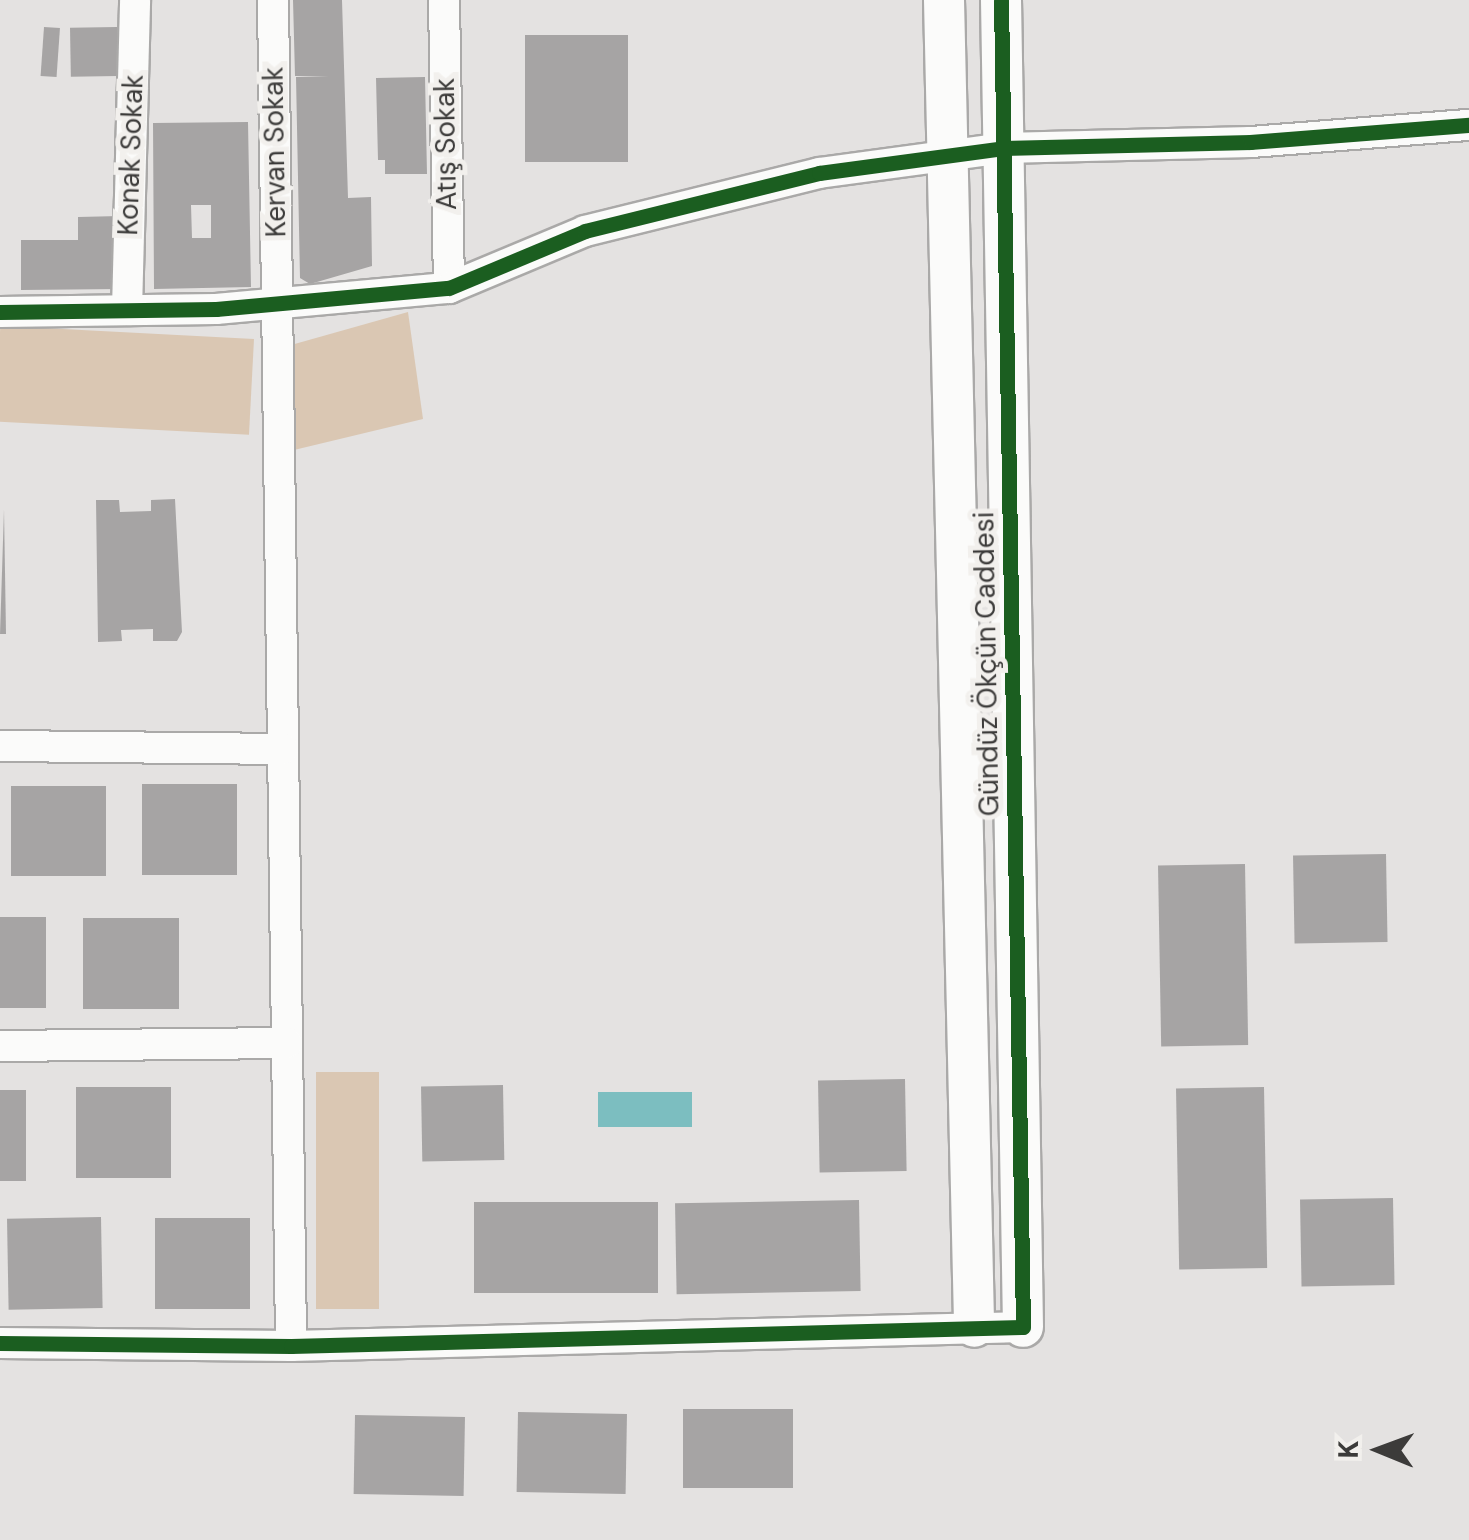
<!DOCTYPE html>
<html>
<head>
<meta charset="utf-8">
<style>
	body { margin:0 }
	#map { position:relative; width:1469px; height:1540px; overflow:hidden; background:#e4e2e1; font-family:"DM Sans",sans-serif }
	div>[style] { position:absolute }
	.green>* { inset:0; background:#dac7b3; transform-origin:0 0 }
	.water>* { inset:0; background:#7cbec0; transform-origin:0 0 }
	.building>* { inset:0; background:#a6a4a4; transform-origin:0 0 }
	.roads { filter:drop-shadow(2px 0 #aaa9a8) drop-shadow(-2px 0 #aaa9a8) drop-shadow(0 2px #aaa9a8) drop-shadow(0 -2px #aaa9a8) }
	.street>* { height:30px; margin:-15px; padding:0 15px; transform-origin:15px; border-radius:15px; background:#fbfbfa }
	.secondary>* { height:40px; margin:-20px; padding:0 20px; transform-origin:20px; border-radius:20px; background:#fbfbfa }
	.cycleway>* { height:15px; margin:-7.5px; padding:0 7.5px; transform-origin:7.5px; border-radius:7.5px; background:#1b5e20 }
	span { translate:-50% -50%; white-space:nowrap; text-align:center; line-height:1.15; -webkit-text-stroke:10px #f2f0ed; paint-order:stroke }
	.street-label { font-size:28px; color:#3c3b3a }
	.north { position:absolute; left:1329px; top:1400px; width:100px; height:100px; -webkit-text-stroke:8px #f2f0ed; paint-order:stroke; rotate:271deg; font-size:28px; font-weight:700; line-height:40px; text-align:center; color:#3c3b3a }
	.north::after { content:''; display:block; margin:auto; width:35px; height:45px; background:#3c3b3a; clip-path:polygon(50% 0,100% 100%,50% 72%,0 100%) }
</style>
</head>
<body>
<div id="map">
	<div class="green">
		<i style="clip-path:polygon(408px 312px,423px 419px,294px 450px,284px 347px)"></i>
		<i style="left:254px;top:339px;width:96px;height:254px;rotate:93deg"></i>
		<i style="left:379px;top:1072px;width:237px;height:63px;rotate:90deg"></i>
	</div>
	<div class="water">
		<i style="left:598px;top:1092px;width:94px;height:35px"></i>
	</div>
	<div class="building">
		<i style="clip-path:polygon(293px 0,342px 0,348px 198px,371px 197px,372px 266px,310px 284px,300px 278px,296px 77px,329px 76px,295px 76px)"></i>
		<i style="left:44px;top:27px;width:16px;height:49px;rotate:4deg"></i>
		<i style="left:117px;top:27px;width:49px;height:47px;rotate:89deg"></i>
		<i style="left:525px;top:35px;width:103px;height:127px"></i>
		<i style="clip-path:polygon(425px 77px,427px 174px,385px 174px,385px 160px,378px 160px,376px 78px)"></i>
		<i style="clip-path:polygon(evenodd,248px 122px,251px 287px,154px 289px,153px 123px,248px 122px,191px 205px,211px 205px,211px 238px,192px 238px,191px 205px)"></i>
		<i style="clip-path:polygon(120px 216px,120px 289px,21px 290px,21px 240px,78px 240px,78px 217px)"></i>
		<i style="clip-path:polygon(175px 499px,182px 632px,177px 641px,153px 641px,153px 629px,121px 630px,122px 641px,98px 642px,96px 500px,119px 500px,120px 512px,151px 511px,151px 500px)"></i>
		<i style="clip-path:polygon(4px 510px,6px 634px,0 634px)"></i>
		<i style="left:142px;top:784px;width:95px;height:91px"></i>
		<i style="left:11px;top:786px;width:95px;height:90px"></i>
		<i style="left:1386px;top:854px;width:88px;height:93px;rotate:89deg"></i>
		<i style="left:1245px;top:864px;width:181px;height:87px;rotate:89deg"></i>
		<i style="left:0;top:917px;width:46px;height:91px"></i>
		<i style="left:83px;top:918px;width:96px;height:91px"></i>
		<i style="left:905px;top:1079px;width:92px;height:87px;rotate:89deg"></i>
		<i style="left:503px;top:1085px;width:75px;height:82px;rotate:89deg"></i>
		<i style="left:171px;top:1087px;width:91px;height:95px;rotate:90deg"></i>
		<i style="left:1264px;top:1087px;width:181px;height:88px;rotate:89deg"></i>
		<i style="left:0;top:1090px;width:26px;height:91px"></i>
		<i style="left:1393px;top:1198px;width:87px;height:93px;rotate:89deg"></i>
		<i style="left:859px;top:1200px;width:91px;height:184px;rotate:89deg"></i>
		<i style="left:658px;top:1202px;width:91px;height:184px;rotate:90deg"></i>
		<i style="left:101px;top:1217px;width:91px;height:94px;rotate:89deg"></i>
		<i style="left:250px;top:1218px;width:91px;height:95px;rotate:90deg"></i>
		<i style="left:683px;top:1409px;width:110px;height:79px"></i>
		<i style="left:518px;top:1412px;width:109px;height:80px;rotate:1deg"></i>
		<i style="left:355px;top:1415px;width:110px;height:79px;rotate:1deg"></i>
	</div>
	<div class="roads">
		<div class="street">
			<i style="left:273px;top:0;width:1346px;rotate:89.23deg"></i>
			<i style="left:444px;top:0;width:288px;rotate:89deg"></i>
			<i style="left:127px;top:310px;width:310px;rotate:-88.5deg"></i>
			<i style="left:0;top:312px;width:216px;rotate:-0.8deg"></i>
			<i style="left:216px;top:309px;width:234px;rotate:-5.2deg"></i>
			<i style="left:449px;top:288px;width:147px;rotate:-22.7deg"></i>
			<i style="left:585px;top:231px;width:241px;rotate:-13.9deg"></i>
			<i style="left:819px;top:173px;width:186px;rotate:-7.7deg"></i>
			<i style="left:1003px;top:148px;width:248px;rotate:-1.4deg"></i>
			<i style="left:1251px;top:142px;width:219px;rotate:-4.5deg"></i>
			<i style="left:0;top:746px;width:283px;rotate:0.6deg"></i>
			<i style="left:0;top:1046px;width:287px;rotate:-0.6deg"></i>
			<i style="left:0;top:1343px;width:291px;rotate:0.6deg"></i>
			<i style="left:291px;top:1346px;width:732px;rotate:-1.49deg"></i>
		</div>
		<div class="secondary">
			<i style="left:944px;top:0;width:1327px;rotate:88.7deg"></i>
			<i style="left:1001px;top:0;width:1327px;rotate:89.05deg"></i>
		</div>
	</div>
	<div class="cycleway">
		<i style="left:0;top:312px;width:216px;rotate:-0.8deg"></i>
		<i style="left:216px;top:309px;width:234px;rotate:-5.2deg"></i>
		<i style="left:449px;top:288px;width:147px;rotate:-22.7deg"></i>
		<i style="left:585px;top:231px;width:241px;rotate:-13.9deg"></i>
		<i style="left:819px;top:173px;width:186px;rotate:-7.7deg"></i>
		<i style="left:1003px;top:148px;width:248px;rotate:-1.4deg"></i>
		<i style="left:1251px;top:142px;width:219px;rotate:-4.5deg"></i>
		<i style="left:0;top:1343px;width:291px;rotate:0.6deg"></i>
		<i style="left:291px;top:1346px;width:732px;rotate:-1.49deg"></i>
		<i style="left:1023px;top:1327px;width:1327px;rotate:-90.95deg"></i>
	</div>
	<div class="street-label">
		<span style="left:446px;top:144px;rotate:-91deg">Atış Sokak</span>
		<span style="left:275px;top:152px;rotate:-91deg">Kervan Sokak</span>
		<span style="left:131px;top:155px;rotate:-88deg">Konak Sokak</span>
		<span style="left:987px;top:664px;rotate:-91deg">Gündüz Ökçün Caddesi</span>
	</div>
	<div class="north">K</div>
</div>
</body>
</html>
